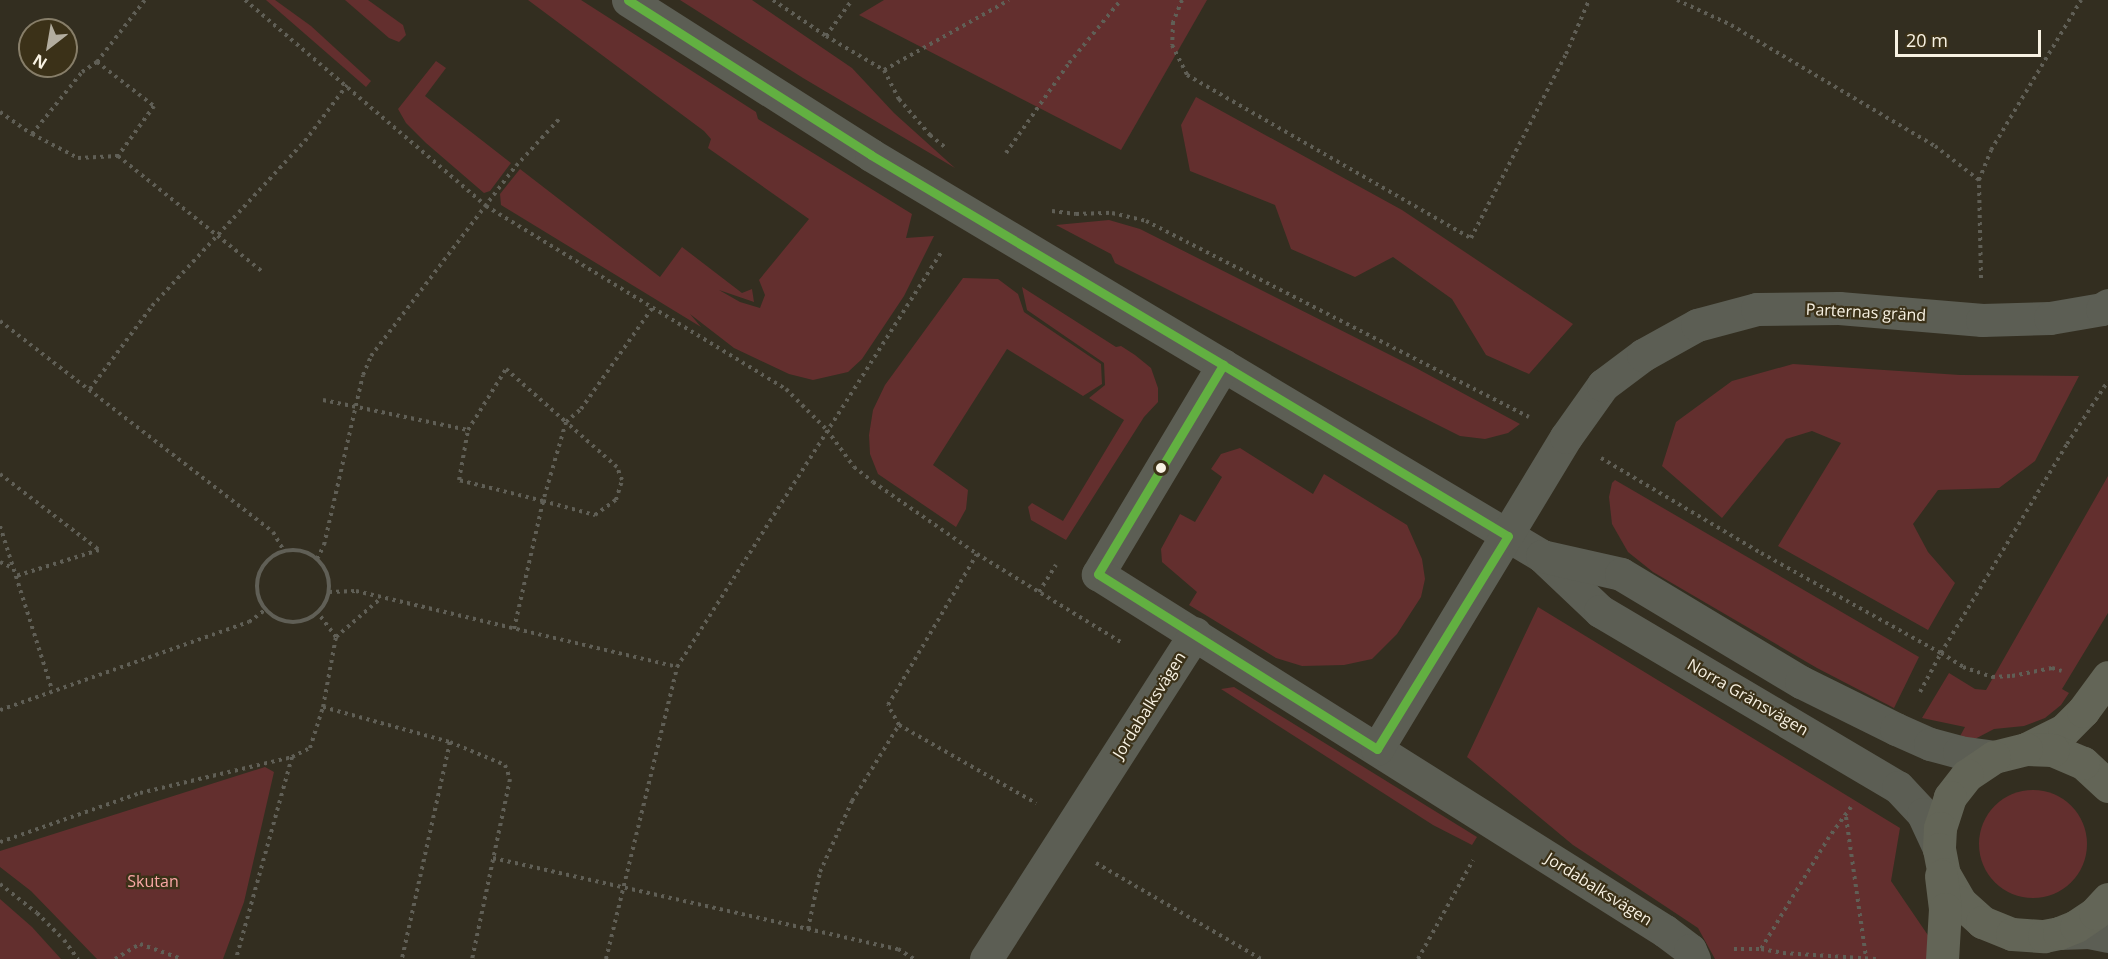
<!DOCTYPE html>
<html>
<head>
<meta charset="utf-8">
<style>
	body { margin:0 }
	#map { position:relative; width:2108px; height:959px; overflow:hidden; background:#332e20; font-family:"Open Sans",sans-serif }
	div>[style] { position:absolute }
	.green>* { inset:0; background:#632f2e }
	.round { border-radius:50% }
	.path>* { height:4px; margin-top:-2px; transform-origin:0; background:repeating-linear-gradient(90deg,#605f56 0 3px,transparent 0 7.5px) }
	.path>.ring { margin:-2px; padding:0; box-sizing:content-box; background:none; border:4px solid #605f56; border-radius:50% }
	.minor>* { height:33px; margin:-16.5px; padding:0 16.5px; transform-origin:16.5px; border-radius:16.5px; background:#5c5e54 }
	.major>* { height:33px; margin:-16.5px; padding:0 16.5px; transform-origin:16.5px; border-radius:16.5px; background:#636557 }
	.bus-1>* { height:9px; margin:-4.5px; padding:0 4.5px; transform-origin:4.5px; border-radius:4.5px; background:#62b041 }
	.dots>* { width:16px; height:16px; translate:-50% -50%; box-sizing:border-box; border:3px solid #3b3118; border-radius:50% }
	span { translate:-50% -50%; white-space:nowrap; text-align:center; line-height:1.15; -webkit-text-stroke:4.5px #3b3118; paint-order:stroke }
	.street-label { font-size:16px; color:#f8f2e3 }
	.park-label { font-size:16px; color:#f9a7a5 }
	.north { position:absolute; left:18px; top:18px; width:60px; height:60px; box-sizing:border-box; background:#3b3118; border:2px solid #877e69; border-radius:50%; rotate:211deg; font-size:16px; font-weight:700; line-height:24px; text-align:center; color:#f8f2e3 }
	.north::after { content:''; display:block; margin:auto; width:21px; height:27px; background:#b3ad9f; clip-path:polygon(50% 0,100% 100%,50% 72%,0 100%) }
	.scale { position:absolute; left:1895px; top:30px; width:146px; height:27px; box-sizing:border-box; border:3px solid #f8f2e3; border-top:0; padding-left:8px; font-size:18px; line-height:21px; white-space:nowrap; color:#f8f2e3; -webkit-text-stroke:4px #3b3118; paint-order:stroke }
</style>
</head>
<body>
<div id="map">
	<div class="green">
		<i style="clip-path:polygon(266px 0,275px 0,311px 26px,371px 81px,366px 87px)"></i>
		<i style="clip-path:polygon(345px 0,368px 0,403px 25px,406px 35px,399px 42px,389px 38px)"></i>
		<i style="clip-path:polygon(528px 0,581px 0,756px 112px,758px 119px,912px 214px,906px 238px,934px 236px,904px 296px,862px 359px,848px 372px,813px 380px,789px 374px,734px 348px,690px 314px,701px 327px,501px 205px,500px 194px,520px 169px,660px 277px,682px 247px,742px 293px,752px 289px,754px 302px,719px 290px,740px 302px,760px 308px,765px 295px,759px 280px,809px 219px,708px 148px,711px 139px,704px 131px)"></i>
		<i style="clip-path:polygon(680px 0,752px 0,852px 68px,894px 113px,955px 168px,803px 78px)"></i>
		<i style="clip-path:polygon(884px 0,1207px 0,1121px 150px,859px 15px)"></i>
		<i style="clip-path:polygon(436px 61px,446px 68px,425px 96px,511px 163px,490px 191px,484px 193px,426px 143px,406px 123px,398px 109px)"></i>
		<i style="clip-path:polygon(1196px 97px,1402px 210px,1573px 324px,1529px 374px,1486px 355px,1452px 299px,1393px 257px,1355px 277px,1291px 249px,1275px 205px,1190px 171px,1181px 125px)"></i>
		<i style="clip-path:polygon(1109px 220px,1140px 229px,1416px 368px,1520px 424px,1508px 433px,1485px 439px,1460px 436px,1115px 263px,1111px 254px,1056px 225px)"></i>
		<i style="clip-path:polygon(963px 278px,998px 279px,1018px 294px,1024px 312px,1101px 364px,1102px 384px,1083px 396px,1007px 349px,933px 465px,968px 490px,966px 509px,956px 527px,878px 474px,870px 454px,869px 435px,873px 410px,885px 385px)"></i>
		<i style="clip-path:polygon(1022px 287px,1116px 347px,1121px 346px,1135px 355px,1151px 368px,1158px 388px,1158px 402px,1144px 417px,1066px 540px,1031px 520px,1028px 507px,1032px 503px,1063px 521px,1124px 420px,1089px 398px,1105px 385px,1104px 363px,1027px 310px)"></i>
		<i style="clip-path:polygon(1793px 364px,1960px 375px,2079px 376px,2035px 461px,1999px 488px,1938px 490px,1913px 524px,1928px 552px,1955px 583px,1928px 630px,1778px 546px,1841px 443px,1812px 431px,1786px 439px,1722px 518px,1662px 466px,1676px 422px,1732px 381px)"></i>
		<i style="clip-path:polygon(1240px 448px,1313px 494px,1324px 474px,1407px 525px,1422px 559px,1425px 579px,1421px 597px,1397px 634px,1372px 659px,1344px 665px,1302px 666px,1276px 658px,1189px 605px,1197px 592px,1162px 562px,1161px 549px,1180px 514px,1195px 522px,1222px 477px,1211px 469px,1221px 454px)"></i>
		<i style="clip-path:polygon(2108px 476px,2108px 613px,2062px 689px,2069px 693px,2061px 705px,2045px 718px,2024px 726px,1994px 729px,1952px 751px,1965px 727px,1922px 718px,1949px 673px,1975px 689px,1986px 690px)"></i>
		<i style="clip-path:polygon(1615px 480px,1919px 657px,1894px 708px,1817px 668px,1653px 572px,1628px 552px,1612px 524px,1609px 497px,1612px 483px)"></i>
		<i style="clip-path:polygon(1538px 607px,1900px 828px,1891px 881px,1936px 947px,1933px 959px,1715px 959px,1698px 928px,1573px 845px,1467px 757px)"></i>
		<i style="clip-path:polygon(1234px 687px,1477px 837px,1472px 845px,1433px 825px,1221px 689px)"></i>
		<i style="clip-path:polygon(265px 767px,274px 772px,244px 902px,223px 959px,97px 959px,31px 891px,0 867px,0 851px)"></i>
		<i class="round" style="left:1979px;top:790px;width:108px;height:108px"></i>
		<i style="clip-path:polygon(0 899px,32px 927px,61px 959px,0 959px)"></i>
	</div>
	<div class="path">
		<i style="left:245px;top:0;width:317px;rotate:40.5deg"></i>
		<i style="left:486px;top:206px;width:351px;rotate:31.4deg"></i>
		<i style="left:786px;top:389px;width:58px;rotate:45deg"></i>
		<i style="left:827px;top:430px;width:46px;rotate:53.9deg"></i>
		<i style="left:854px;top:467px;width:24px;rotate:38deg"></i>
		<i style="left:873px;top:482px;width:126px;rotate:34.7deg"></i>
		<i style="left:977px;top:554px;width:170px;rotate:31.5deg"></i>
		<i style="left:773px;top:0;width:64px;rotate:34.2deg"></i>
		<i style="left:826px;top:36px;width:67px;rotate:30.4deg"></i>
		<i style="left:884px;top:70px;width:33px;rotate:63deg"></i>
		<i style="left:899px;top:99px;width:48px;rotate:49.3deg"></i>
		<i style="left:930px;top:135px;width:19px;rotate:39deg"></i>
		<i style="left:1182px;top:0;width:24px;rotate:112deg"></i>
		<i style="left:1173px;top:22px;width:23px;rotate:92deg"></i>
		<i style="left:1172px;top:45px;width:34px;rotate:63deg"></i>
		<i style="left:1187px;top:75px;width:327px;rotate:29.9deg"></i>
		<i style="left:1471px;top:238px;width:207px;rotate:-62.7deg"></i>
		<i style="left:1566px;top:54px;width:59px;rotate:-66.9deg"></i>
		<i style="left:1677px;top:0;width:60px;rotate:24.8deg"></i>
		<i style="left:1731px;top:25px;width:237px;rotate:30.7deg"></i>
		<i style="left:1935px;top:146px;width:56px;rotate:37.7deg"></i>
		<i style="left:826px;top:36px;width:44px;rotate:-54.2deg"></i>
		<i style="left:97px;top:62px;width:72px;rotate:37.7deg"></i>
		<i style="left:154px;top:106px;width:62px;rotate:125.8deg"></i>
		<i style="left:884px;top:70px;width:143px;rotate:-29.2deg"></i>
		<i style="left:0;top:112px;width:39px;rotate:35deg"></i>
		<i style="left:32px;top:134px;width:52px;rotate:27.6deg"></i>
		<i style="left:78px;top:158px;width:40px;rotate:-2.9deg"></i>
		<i style="left:118px;top:156px;width:186px;rotate:38.7deg"></i>
		<i style="left:32px;top:134px;width:80px;rotate:-51.1deg"></i>
		<i style="left:82px;top:72px;width:18px;rotate:-34deg"></i>
		<i style="left:97px;top:62px;width:78px;rotate:-52.3deg"></i>
		<i style="left:1006px;top:153px;width:110px;rotate:-55deg"></i>
		<i style="left:1069px;top:63px;width:82px;rotate:-50.5deg"></i>
		<i style="left:1052px;top:211px;width:24px;rotate:7deg"></i>
		<i style="left:1076px;top:214px;width:36px;rotate:-2deg"></i>
		<i style="left:1112px;top:213px;width:35px;rotate:13deg"></i>
		<i style="left:1146px;top:221px;width:430px;rotate:27.1deg"></i>
		<i style="left:1981px;top:278px;width:98px;rotate:-91.2deg"></i>
		<i style="left:1979px;top:180px;width:32px;rotate:-68deg"></i>
		<i style="left:1991px;top:150px;width:175px;rotate:-59deg"></i>
		<i style="left:0;top:321px;width:345px;rotate:37.7deg"></i>
		<i style="left:273px;top:532px;width:22px;rotate:60deg"></i>
		<i style="left:506px;top:369px;width:80px;rotate:41.5deg"></i>
		<i style="left:566px;top:422px;width:82px;rotate:106.2deg"></i>
		<i style="left:543px;top:501px;width:87px;rotate:-166deg"></i>
		<i style="left:459px;top:480px;width:51px;rotate:-79.8deg"></i>
		<i style="left:468px;top:430px;width:72px;rotate:-58.1deg"></i>
		<i style="left:90px;top:389px;width:104px;rotate:-53.2deg"></i>
		<i style="left:152px;top:306px;width:225px;rotate:-47.2deg"></i>
		<i style="left:305px;top:141px;width:70px;rotate:-53.1deg"></i>
		<i style="left:323px;top:400px;width:148px;rotate:11.7deg"></i>
		<i style="left:1601px;top:458px;width:186px;rotate:30.7deg"></i>
		<i style="left:1761px;top:553px;width:206px;rotate:29.1deg"></i>
		<i style="left:1941px;top:653px;width:244px;rotate:-58.9deg"></i>
		<i style="left:2067px;top:444px;width:75px;rotate:-56.9deg"></i>
		<i style="left:0;top:474px;width:125px;rotate:37.5deg"></i>
		<i style="left:99px;top:550px;width:87px;rotate:162.6deg"></i>
		<i style="left:0;top:526px;width:172px;rotate:72.4deg"></i>
		<i class="ring" style="left:257px;top:550px;width:68px;height:68px"></i>
		<i style="left:317px;top:559px;width:16px;rotate:-63deg"></i>
		<i style="left:324px;top:545px;width:174px;rotate:-77.1deg"></i>
		<i style="left:363px;top:375px;width:21px;rotate:-67deg"></i>
		<i style="left:371px;top:356px;width:239px;rotate:-52.7deg"></i>
		<i style="left:516px;top:166px;width:65px;rotate:-47.5deg"></i>
		<i style="left:0;top:562px;width:14px;rotate:25deg"></i>
		<i style="left:329px;top:592px;width:27px;rotate:-2deg"></i>
		<i style="left:356px;top:591px;width:330px;rotate:13.3deg"></i>
		<i style="left:1039px;top:592px;width:32px;rotate:-58deg"></i>
		<i style="left:514px;top:629px;width:131px;rotate:-77.2deg"></i>
		<i style="left:543px;top:501px;width:54px;rotate:15.1deg"></i>
		<i style="left:595px;top:515px;width:26px;rotate:-36deg"></i>
		<i style="left:616px;top:500px;width:21px;rotate:-73deg"></i>
		<i style="left:622px;top:480px;width:14px;rotate:-111deg"></i>
		<i style="left:617px;top:467px;width:68px;rotate:-138.6deg"></i>
		<i style="left:566px;top:422px;width:20px;rotate:-41deg"></i>
		<i style="left:581px;top:409px;width:125px;rotate:-54.8deg"></i>
		<i style="left:336px;top:637px;width:60px;rotate:-40.9deg"></i>
		<i style="left:1920px;top:692px;width:44px;rotate:-61.7deg"></i>
		<i style="left:1941px;top:653px;width:26px;rotate:32deg"></i>
		<i style="left:1963px;top:667px;width:31px;rotate:19deg"></i>
		<i style="left:1992px;top:677px;width:20px;rotate:-3deg"></i>
		<i style="left:2012px;top:676px;width:41px;rotate:-11.3deg"></i>
		<i style="left:2052px;top:668px;width:10px;rotate:17deg"></i>
		<i style="left:323px;top:707px;width:132px;rotate:15.4deg"></i>
		<i style="left:450px;top:742px;width:222px;rotate:102.5deg"></i>
		<i style="left:0;top:710px;width:264px;rotate:-19.5deg"></i>
		<i style="left:249px;top:622px;width:20px;rotate:-37deg"></i>
		<i style="left:899px;top:725px;width:158px;rotate:29.7deg"></i>
		<i style="left:450px;top:742px;width:60px;rotate:22.7deg"></i>
		<i style="left:505px;top:765px;width:15px;rotate:70deg"></i>
		<i style="left:510px;top:779px;width:184px;rotate:101.9deg"></i>
		<i style="left:292px;top:757px;width:20px;rotate:-27deg"></i>
		<i style="left:310px;top:748px;width:43px;rotate:-72.4deg"></i>
		<i style="left:323px;top:707px;width:71px;rotate:-79.5deg"></i>
		<i style="left:336px;top:637px;width:30px;rotate:-127deg"></i>
		<i style="left:1851px;top:807px;width:37px;rotate:126deg"></i>
		<i style="left:1829px;top:837px;width:131px;rotate:121.3deg"></i>
		<i style="left:1761px;top:949px;width:22px;rotate:10deg"></i>
		<i style="left:1783px;top:953px;width:93px;rotate:3.7deg"></i>
		<i style="left:1846px;top:817px;width:142px;rotate:81.9deg"></i>
		<i style="left:0;top:842px;width:148px;rotate:-19.3deg"></i>
		<i style="left:140px;top:793px;width:156px;rotate:-13.3deg"></i>
		<i style="left:292px;top:757px;width:210px;rotate:105.5deg"></i>
		<i style="left:493px;top:858px;width:415px;rotate:12.7deg"></i>
		<i style="left:898px;top:949px;width:19px;rotate:32deg"></i>
		<i style="left:1096px;top:863px;width:191px;rotate:30.2deg"></i>
		<i style="left:0;top:884px;width:47px;rotate:38.1deg"></i>
		<i style="left:37px;top:913px;width:38px;rotate:45deg"></i>
		<i style="left:64px;top:940px;width:24px;rotate:54deg"></i>
		<i style="left:808px;top:929px;width:58px;rotate:-78.1deg"></i>
		<i style="left:820px;top:872px;width:78px;rotate:-65.7deg"></i>
		<i style="left:852px;top:801px;width:89px;rotate:-58.3deg"></i>
		<i style="left:899px;top:725px;width:23px;rotate:-119deg"></i>
		<i style="left:888px;top:705px;width:175px;rotate:-59.5deg"></i>
		<i style="left:1734px;top:949px;width:27px"></i>
		<i style="left:115px;top:959px;width:29px;rotate:-31deg"></i>
		<i style="left:140px;top:944px;width:45px;rotate:19.7deg"></i>
		<i style="left:606px;top:959px;width:301px;rotate:-76.3deg"></i>
		<i style="left:677px;top:667px;width:491px;rotate:-57.5deg"></i>
		<i style="left:1418px;top:959px;width:113px;rotate:-60.9deg"></i>
	</div>
	<div class="minor">
		<i style="left:628px;top:0;width:288px;rotate:32.5deg"></i>
		<i style="left:871px;top:155px;width:782px;rotate:30.86deg"></i>
		<i style="left:1542px;top:556px;width:80px;rotate:43.5deg"></i>
		<i style="left:1600px;top:611px;width:346px;rotate:30.6deg"></i>
		<i style="left:1898px;top:787px;width:37px;rotate:47deg"></i>
		<i style="left:1923px;top:814px;width:38px;rotate:65deg"></i>
		<i style="left:1223px;top:365px;width:244px;rotate:120.9deg"></i>
		<i style="left:1098px;top:574px;width:670px;rotate:32.2deg"></i>
		<i style="left:1665px;top:931px;width:31px;rotate:37deg"></i>
		<i style="left:1690px;top:950px;width:10px;rotate:66deg"></i>
		<i style="left:1542px;top:556px;width:81px;rotate:12.8deg"></i>
		<i style="left:1621px;top:574px;width:210px;rotate:31deg"></i>
		<i style="left:1801px;top:682px;width:106px;rotate:26.3deg"></i>
		<i style="left:1896px;top:729px;width:37px;rotate:24deg"></i>
		<i style="left:1930px;top:744px;width:30px;rotate:15deg"></i>
		<i style="left:1959px;top:752px;width:35px;rotate:8deg"></i>
		<i style="left:1377px;top:749px;width:365px;rotate:-58.8deg"></i>
		<i style="left:1566px;top:437px;width:64px;rotate:-54.6deg"></i>
		<i style="left:1603px;top:385px;width:50px;rotate:-36.9deg"></i>
		<i style="left:1643px;top:355px;width:62px;rotate:-29.1deg"></i>
		<i style="left:1697px;top:325px;width:62px;rotate:-14.9deg"></i>
		<i style="left:1757px;top:309px;width:82px;rotate:-0.7deg"></i>
		<i style="left:1839px;top:308px;width:144px;rotate:4.8deg"></i>
		<i style="left:1982px;top:320px;width:68px;rotate:-1.7deg"></i>
		<i style="left:2050px;top:318px;width:53px;rotate:-9.8deg"></i>
		<i style="left:2102px;top:309px;width:7px;rotate:-34deg"></i>
		<i style="left:2059px;top:933px;width:30px;rotate:-2deg"></i>
		<i style="left:2089px;top:932px;width:19px;rotate:12deg"></i>
		<i style="left:986px;top:959px;width:387px;rotate:-57.3deg"></i>
	</div>
	<div class="major">
		<i style="left:2026px;top:749px;width:42px;rotate:-26.6deg"></i>
		<i style="left:2064px;top:730px;width:27px;rotate:-45deg"></i>
		<i style="left:2083px;top:711px;width:42px;rotate:-53.7deg"></i>
		<i style="left:2108px;top:786px;width:34px;rotate:-137deg"></i>
		<i style="left:2083px;top:763px;width:33px;rotate:-157deg"></i>
		<i style="left:2053px;top:750px;width:27px;rotate:-178deg"></i>
		<i style="left:2026px;top:749px;width:33px;rotate:166deg"></i>
		<i style="left:1994px;top:757px;width:32px;rotate:146deg"></i>
		<i style="left:1967px;top:775px;width:28px;rotate:128deg"></i>
		<i style="left:1950px;top:797px;width:33px;rotate:108deg"></i>
		<i style="left:1940px;top:828px;width:21px;rotate:93deg"></i>
		<i style="left:1939px;top:849px;width:25px;rotate:79deg"></i>
		<i style="left:1944px;top:874px;width:32px;rotate:60deg"></i>
		<i style="left:1960px;top:902px;width:30px;rotate:42deg"></i>
		<i style="left:1982px;top:922px;width:32px;rotate:22deg"></i>
		<i style="left:2012px;top:934px;width:32px;rotate:4deg"></i>
		<i style="left:2044px;top:936px;width:15px;rotate:-11deg"></i>
		<i style="left:2059px;top:933px;width:18px;rotate:-22deg"></i>
		<i style="left:2076px;top:926px;width:23px;rotate:-34deg"></i>
		<i style="left:2095px;top:913px;width:19px;rotate:-47deg"></i>
		<i style="left:1941px;top:876px;width:33px;rotate:83deg"></i>
		<i style="left:1945px;top:909px;width:50px;rotate:93.4deg"></i>
	</div>
	<div class="bus-1">
		<i style="left:628px;top:0;width:288px;rotate:32.5deg"></i>
		<i style="left:871px;top:155px;width:410px;rotate:30.8deg"></i>
		<i style="left:1223px;top:365px;width:332px;rotate:31deg"></i>
		<i style="left:1508px;top:536px;width:250px;rotate:121.6deg"></i>
		<i style="left:1377px;top:749px;width:329px;rotate:-147.9deg"></i>
		<i style="left:1098px;top:574px;width:244px;rotate:-59.1deg"></i>
	</div>
	<div class="dots">
		<i style="left:1161px;top:468px;background:#f8f2e3"></i>
	</div>
	<div class="street-label">
		<span style="left:1866px;top:312px;rotate:3deg">Parternas gränd</span>
		<span style="left:1748px;top:697px;rotate:30deg">Norra Gränsvägen</span>
		<span style="left:1149px;top:705px;rotate:-58deg">Jordabalksvägen</span>
		<span style="left:1599px;top:889px;rotate:32deg">Jordabalksvägen</span>
	</div>
	<div class="park-label">
		<span style="left:153px;top:881px">Skutan</span>
	</div>
	<div class="north">N</div>
	<div class="scale">20 m</div>
</div>
</body>
</html>
